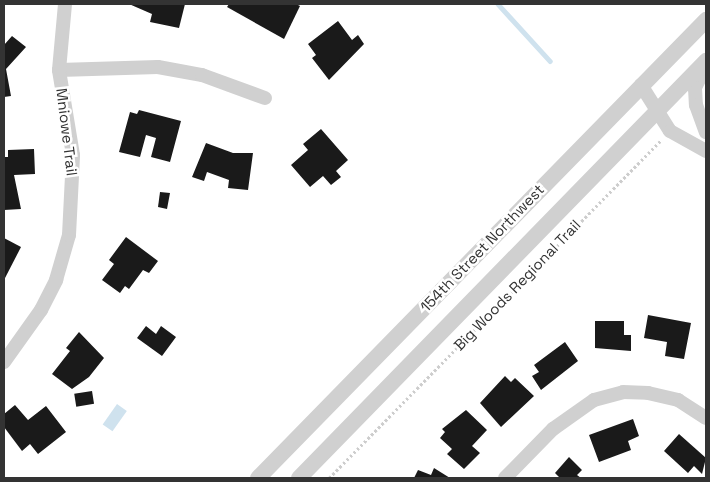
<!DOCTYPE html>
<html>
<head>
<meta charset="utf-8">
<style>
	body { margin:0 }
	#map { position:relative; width:710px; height:482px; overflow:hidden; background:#fff; font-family:"Space Grotesk",sans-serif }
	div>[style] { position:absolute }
	.water>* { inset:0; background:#cfe2ee; transform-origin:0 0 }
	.stream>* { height:4.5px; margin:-2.25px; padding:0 2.25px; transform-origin:2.25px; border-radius:2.25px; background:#cfe2ee }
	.building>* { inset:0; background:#1a1a1a; transform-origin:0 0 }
	.path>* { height:2.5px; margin-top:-1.25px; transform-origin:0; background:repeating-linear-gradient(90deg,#cdcdcd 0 2.5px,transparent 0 5px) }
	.minor>* { height:14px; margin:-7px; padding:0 7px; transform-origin:7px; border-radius:7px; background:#d0d0d0 }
	.tertiary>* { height:16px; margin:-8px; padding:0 8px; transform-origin:8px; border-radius:8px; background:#d0d0d0 }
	span { translate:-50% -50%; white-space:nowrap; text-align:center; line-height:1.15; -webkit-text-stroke:5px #fff; paint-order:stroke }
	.street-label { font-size:15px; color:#333 }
	.frame { position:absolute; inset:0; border:5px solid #333; pointer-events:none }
</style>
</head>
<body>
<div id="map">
	<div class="water">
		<i style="left:117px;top:404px;width:12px;height:25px;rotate:35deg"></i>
	</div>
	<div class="stream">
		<i style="left:498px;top:4px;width:77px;rotate:47.6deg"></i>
	</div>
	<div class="building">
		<i style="clip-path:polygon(129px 4px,185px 4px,179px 28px,150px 22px,152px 14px)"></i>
		<i style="clip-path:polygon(229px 4px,296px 4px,300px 6px,284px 39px,227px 7px)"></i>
		<i style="clip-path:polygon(338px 21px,352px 40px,358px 35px,364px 44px,329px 80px,312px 58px,316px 55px,308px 44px)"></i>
		<i style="clip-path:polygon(12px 36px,26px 47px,6px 69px,11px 96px,4px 97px,4px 45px)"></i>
		<i style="clip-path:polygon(139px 110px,181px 121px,170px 162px,151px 157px,156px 138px,146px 135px,140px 157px,119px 152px,130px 112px,137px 114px)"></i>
		<i style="clip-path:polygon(321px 129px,348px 160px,336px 171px,341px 177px,331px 185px,323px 176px,310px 187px,291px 165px,308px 150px,303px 144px)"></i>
		<i style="clip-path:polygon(206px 143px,233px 153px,253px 153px,248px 190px,228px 188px,229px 180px,207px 172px,204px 181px,192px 177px)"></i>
		<i style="clip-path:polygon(34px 149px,35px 174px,14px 175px,21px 209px,4px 210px,4px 157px,8px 157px,8px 150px)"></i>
		<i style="clip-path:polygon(160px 192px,170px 193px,167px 209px,158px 207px)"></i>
		<i style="clip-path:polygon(126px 237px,158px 261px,149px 273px,143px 270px,129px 289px,125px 286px,120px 293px,102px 280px,114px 264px,109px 260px)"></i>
		<i style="clip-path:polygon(4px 238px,21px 247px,4px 280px)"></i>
		<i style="clip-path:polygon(648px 315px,691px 323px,684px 359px,665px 356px,667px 342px,644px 338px)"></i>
		<i style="clip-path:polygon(595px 321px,624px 321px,624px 335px,631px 335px,631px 351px,595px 348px)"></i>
		<i style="clip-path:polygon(146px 326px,156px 334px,161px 326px,176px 337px,162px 356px,137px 338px)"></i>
		<i style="clip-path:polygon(79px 332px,104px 358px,89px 377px,72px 389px,52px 374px,70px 351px,66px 348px)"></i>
		<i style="clip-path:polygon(565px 342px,578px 361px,541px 390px,532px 376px,539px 372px,534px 365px)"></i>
		<i style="clip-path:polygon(505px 376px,511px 382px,515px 378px,534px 396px,501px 427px,480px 403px)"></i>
		<i style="left:92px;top:391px;width:13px;height:18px;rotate:81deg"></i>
		<i style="clip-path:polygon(15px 405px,28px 420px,46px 406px,66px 432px,38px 454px,30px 444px,22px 451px,4px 427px,4px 414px)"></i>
		<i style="clip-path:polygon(466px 410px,487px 430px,472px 446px,480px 453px,464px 469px,447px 454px,452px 449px,440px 438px,445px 432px,442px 429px)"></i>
		<i style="clip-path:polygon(633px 419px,639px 436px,628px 441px,631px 450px,599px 462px,589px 435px)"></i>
		<i style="clip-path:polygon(679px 434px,706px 458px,702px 474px,694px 466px,688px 473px,664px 451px)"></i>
		<i style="clip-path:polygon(569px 457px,582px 470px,577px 475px,581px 478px,560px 478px,555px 473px)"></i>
		<i style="clip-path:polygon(434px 468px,450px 478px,414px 478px,418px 470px,431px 475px)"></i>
	</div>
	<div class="path">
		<i style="left:329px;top:478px;width:474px;rotate:-45.5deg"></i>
	</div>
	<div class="minor">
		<i style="left:706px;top:66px;width:25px;rotate:117deg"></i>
		<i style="left:695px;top:88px;width:17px;rotate:87deg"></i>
		<i style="left:696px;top:105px;width:29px;rotate:70deg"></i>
		<i style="left:59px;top:70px;width:99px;rotate:-1.7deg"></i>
		<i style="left:158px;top:67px;width:45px;rotate:10.3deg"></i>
		<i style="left:202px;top:75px;width:67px;rotate:20.1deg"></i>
		<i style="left:641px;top:85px;width:54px;rotate:57.8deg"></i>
		<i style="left:670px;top:131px;width:41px;rotate:29.1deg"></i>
		<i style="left:4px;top:362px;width:64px;rotate:-54.6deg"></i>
		<i style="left:41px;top:310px;width:34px;rotate:-63deg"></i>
		<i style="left:56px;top:280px;width:47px;rotate:-73.9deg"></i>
		<i style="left:69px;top:235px;width:80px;rotate:-87.1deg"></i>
		<i style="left:73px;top:155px;width:86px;rotate:-99.4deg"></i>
		<i style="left:59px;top:70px;width:66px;rotate:-84.8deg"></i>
		<i style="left:505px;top:478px;width:69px;rotate:-45.6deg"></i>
		<i style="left:553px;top:429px;width:50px;rotate:-35.3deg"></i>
		<i style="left:594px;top:400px;width:30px;rotate:-15deg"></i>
		<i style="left:623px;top:392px;width:25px;rotate:2deg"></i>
		<i style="left:648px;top:393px;width:31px;rotate:13deg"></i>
		<i style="left:678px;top:400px;width:33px;rotate:33deg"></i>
	</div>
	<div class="tertiary">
		<i style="left:258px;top:478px;width:641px;rotate:-45.63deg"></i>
		<i style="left:299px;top:478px;width:583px;rotate:-45.7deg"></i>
	</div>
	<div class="street-label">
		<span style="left:67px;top:132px;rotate:83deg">Mniowe Trail</span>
		<span style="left:482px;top:248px;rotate:-46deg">154th Street Northwest</span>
		<span style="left:517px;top:285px;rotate:-46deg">Big Woods Regional Trail</span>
	</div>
	<div class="frame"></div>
</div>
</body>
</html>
